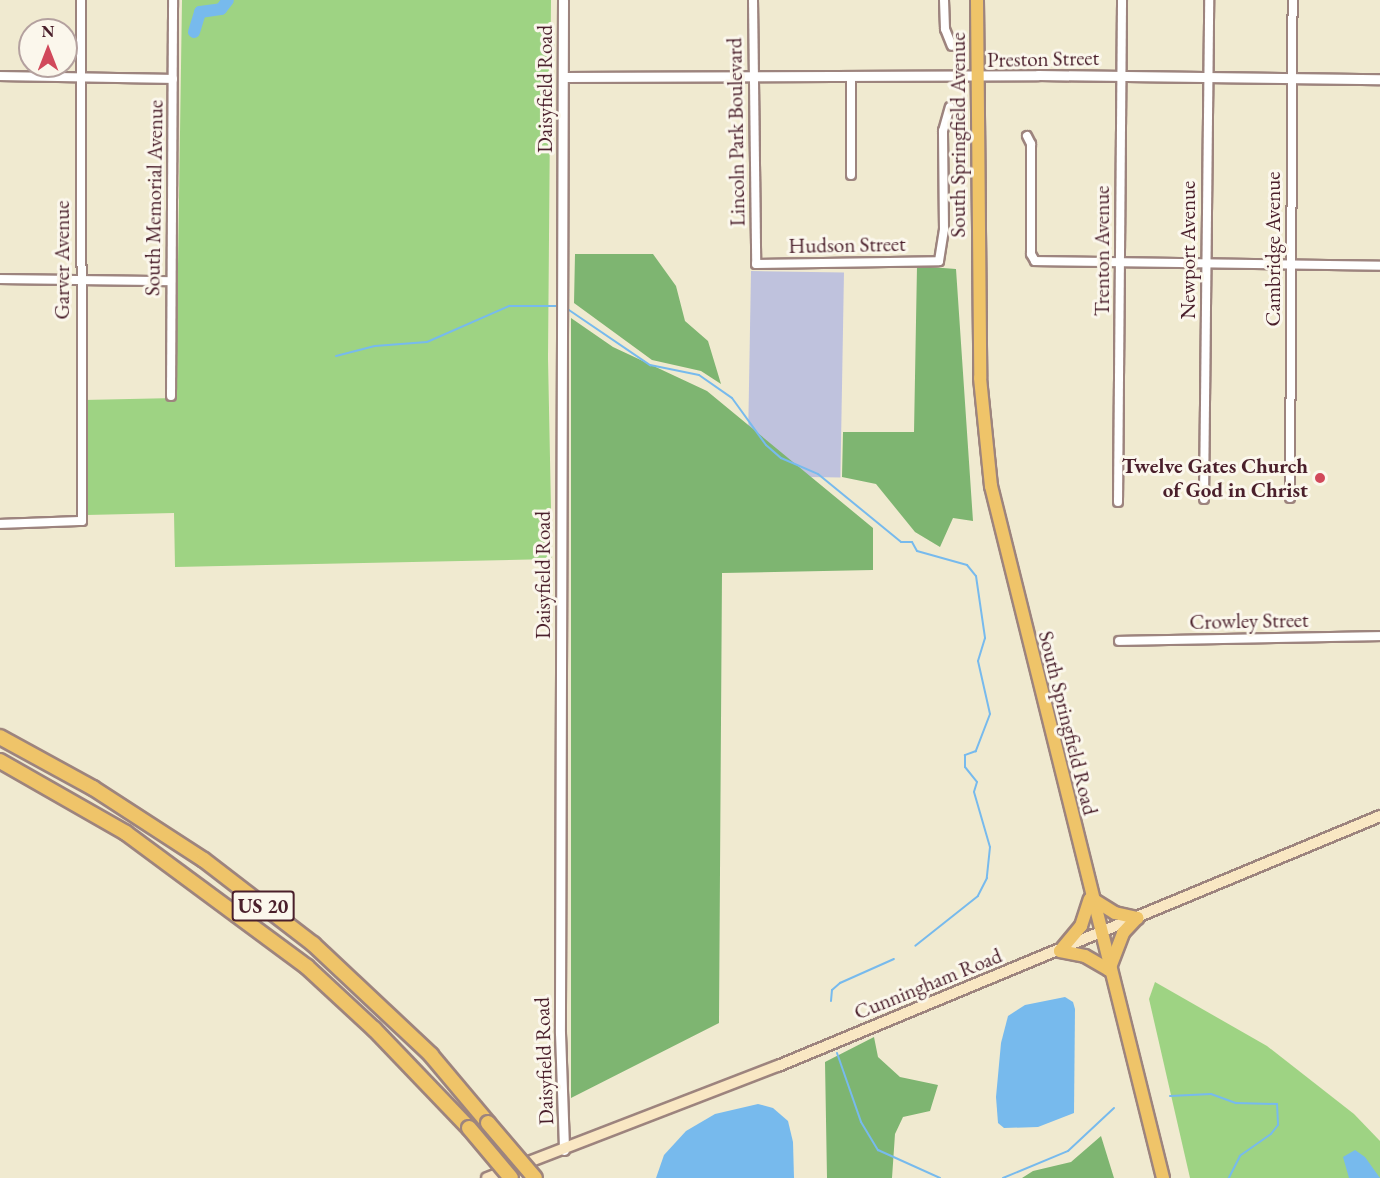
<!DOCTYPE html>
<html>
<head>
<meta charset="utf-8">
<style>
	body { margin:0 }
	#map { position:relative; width:1380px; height:1178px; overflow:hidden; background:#f0ead0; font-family:"EB Garamond",serif }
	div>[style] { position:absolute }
	.industrial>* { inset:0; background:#bfc2dd; transform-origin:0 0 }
	.green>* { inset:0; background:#9ed383 }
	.forest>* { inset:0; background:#7eb571 }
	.water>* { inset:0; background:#77baed }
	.stream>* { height:2px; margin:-1px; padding:0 1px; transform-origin:1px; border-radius:1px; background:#77baed }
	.river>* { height:12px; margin:-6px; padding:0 6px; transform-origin:6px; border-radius:6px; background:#77baed }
	.roads { filter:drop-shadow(2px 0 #9d847e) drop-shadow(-2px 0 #9d847e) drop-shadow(0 2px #9d847e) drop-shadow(0 -2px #9d847e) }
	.minor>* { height:8px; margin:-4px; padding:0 4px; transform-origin:4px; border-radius:4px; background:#fff }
	.tertiary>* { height:9px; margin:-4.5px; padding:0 4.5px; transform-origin:4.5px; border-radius:4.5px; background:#fff }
	.secondary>* { height:10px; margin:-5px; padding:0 5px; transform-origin:5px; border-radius:5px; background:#f9e7c3 }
	.primary>* { height:12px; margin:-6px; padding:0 6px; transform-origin:6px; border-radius:6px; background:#efc469 }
	.motorway>* { height:14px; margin:-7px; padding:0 7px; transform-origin:7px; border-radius:7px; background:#efc469 }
	.bridges { filter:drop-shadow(2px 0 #9d847e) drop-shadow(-2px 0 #9d847e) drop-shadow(0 2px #9d847e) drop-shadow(0 -2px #9d847e) }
	.motorway-bridge>* { height:14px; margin:-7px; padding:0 7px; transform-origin:7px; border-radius:7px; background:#efc469 }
	.dots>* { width:16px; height:16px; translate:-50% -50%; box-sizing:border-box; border:3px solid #fbf7ec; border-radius:50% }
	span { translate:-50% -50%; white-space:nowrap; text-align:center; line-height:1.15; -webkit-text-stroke:6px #fbf7ec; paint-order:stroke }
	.shield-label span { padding:2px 4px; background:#fbf7ec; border:2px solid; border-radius:4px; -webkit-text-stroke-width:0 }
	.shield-label { font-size:20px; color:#4a1f2b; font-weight:700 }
	.street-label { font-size:21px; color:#4a1f2b }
	.poi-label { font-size:21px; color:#4a1f2b; font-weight:700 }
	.right { translate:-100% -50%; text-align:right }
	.north { position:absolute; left:18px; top:18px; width:60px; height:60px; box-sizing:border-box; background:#fbf7ec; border:2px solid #b4a19f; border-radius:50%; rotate:0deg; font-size:16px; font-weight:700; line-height:24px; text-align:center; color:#4a1f2b }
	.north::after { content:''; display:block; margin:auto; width:21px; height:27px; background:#d1495b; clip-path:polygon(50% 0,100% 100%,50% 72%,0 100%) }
</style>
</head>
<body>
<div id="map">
	<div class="industrial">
		<i style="left:751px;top:271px;width:93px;height:205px;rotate:1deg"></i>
	</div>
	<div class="green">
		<i style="clip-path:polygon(182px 0,551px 0,548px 358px,552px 559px,175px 567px,174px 513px,86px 515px,83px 400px,176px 398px)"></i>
		<i style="clip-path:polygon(1155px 982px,1267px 1046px,1354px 1114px,1380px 1141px,1380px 1178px,1190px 1178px,1149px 999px)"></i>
	</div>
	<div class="forest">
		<i style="clip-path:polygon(575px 254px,653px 254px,676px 286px,685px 321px,708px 341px,721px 384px,701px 371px,652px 360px,574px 303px)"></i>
		<i style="clip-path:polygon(917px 266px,956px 269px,973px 521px,953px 518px,940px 547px,915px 532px,876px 484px,842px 477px,843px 432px,914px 432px)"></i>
		<i style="clip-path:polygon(571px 318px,613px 347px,707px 391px,873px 528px,873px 570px,722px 573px,719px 1023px,571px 1098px)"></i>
		<i style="clip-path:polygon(874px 1037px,878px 1057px,900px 1077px,938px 1085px,930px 1111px,903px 1117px,895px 1134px,892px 1178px,827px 1178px,825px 1062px)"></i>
		<i style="clip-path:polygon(1101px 1136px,1114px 1178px,1022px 1178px,1033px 1171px,1071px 1162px)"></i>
	</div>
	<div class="water">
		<i style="clip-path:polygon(1065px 997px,1073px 1002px,1075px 1009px,1074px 1113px,1038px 1127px,1004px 1128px,998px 1123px,996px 1097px,1001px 1043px,1008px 1016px,1025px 1005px)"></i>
		<i style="clip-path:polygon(758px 1104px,773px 1108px,788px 1121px,793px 1142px,794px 1178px,656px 1178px,664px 1155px,686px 1131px,715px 1114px)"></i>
		<i style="clip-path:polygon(1355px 1150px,1365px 1157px,1380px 1178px,1349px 1178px,1343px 1157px)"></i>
	</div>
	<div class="stream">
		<i style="left:566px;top:308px;width:102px;rotate:34.2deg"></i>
		<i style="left:650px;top:365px;width:50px;rotate:11.5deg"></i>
		<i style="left:699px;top:375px;width:40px;rotate:34.9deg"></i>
		<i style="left:732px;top:398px;width:58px;rotate:54.1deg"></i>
		<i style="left:766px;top:445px;width:20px;rotate:41deg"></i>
		<i style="left:781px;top:458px;width:40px;rotate:23.4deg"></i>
		<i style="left:818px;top:474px;width:107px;rotate:39.3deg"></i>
		<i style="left:901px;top:542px;width:11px"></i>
		<i style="left:912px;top:542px;width:10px;rotate:61deg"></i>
		<i style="left:917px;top:551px;width:52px;rotate:15.6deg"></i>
		<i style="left:967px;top:565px;width:14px;rotate:51deg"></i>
		<i style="left:976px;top:576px;width:63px;rotate:81.7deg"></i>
		<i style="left:985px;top:638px;width:24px;rotate:107deg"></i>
		<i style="left:978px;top:661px;width:54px;rotate:77.2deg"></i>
		<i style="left:990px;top:714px;width:40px;rotate:111deg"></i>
		<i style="left:976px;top:751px;width:12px;rotate:160deg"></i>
		<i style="left:965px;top:755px;width:12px;rotate:90deg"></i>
		<i style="left:965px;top:767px;width:19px;rotate:51deg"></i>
		<i style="left:977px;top:782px;width:10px;rotate:107deg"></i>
		<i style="left:974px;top:792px;width:57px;rotate:73.8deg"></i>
		<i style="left:990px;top:847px;width:31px;rotate:96deg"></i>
		<i style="left:987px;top:878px;width:20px;rotate:117deg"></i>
		<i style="left:978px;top:896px;width:80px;rotate:141.6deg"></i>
		<i style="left:336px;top:356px;width:40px;rotate:-14.4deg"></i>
		<i style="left:375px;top:346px;width:52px;rotate:-4.4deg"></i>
		<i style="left:427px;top:342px;width:90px;rotate:-23.7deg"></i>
		<i style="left:509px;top:306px;width:49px"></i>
		<i style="left:831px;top:1001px;width:11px;rotate:-85deg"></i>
		<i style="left:832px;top:990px;width:11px;rotate:-41deg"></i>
		<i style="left:840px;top:983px;width:59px;rotate:-24deg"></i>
		<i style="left:837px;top:1053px;width:73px;rotate:70.8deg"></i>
		<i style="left:861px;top:1122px;width:33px;rotate:59deg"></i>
		<i style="left:878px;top:1150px;width:68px;rotate:24.3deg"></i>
		<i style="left:1170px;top:1096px;width:41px;rotate:-2.8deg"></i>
		<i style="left:1211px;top:1094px;width:27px;rotate:20deg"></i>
		<i style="left:1236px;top:1103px;width:41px;rotate:1.4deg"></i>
		<i style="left:1277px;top:1104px;width:21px;rotate:87deg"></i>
		<i style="left:1278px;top:1125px;width:11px;rotate:128deg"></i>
		<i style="left:1271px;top:1134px;width:38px;rotate:145deg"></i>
		<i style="left:1240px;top:1156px;width:25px;rotate:117deg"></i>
		<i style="left:1003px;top:1178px;width:70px;rotate:-22.6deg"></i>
		<i style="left:1068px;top:1151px;width:63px;rotate:-43.1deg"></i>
	</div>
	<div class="river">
		<i style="left:194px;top:32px;width:21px;rotate:-73deg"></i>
		<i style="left:200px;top:12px;width:21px;rotate:-8deg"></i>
		<i style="left:221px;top:9px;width:11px;rotate:-52deg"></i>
	</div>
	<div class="roads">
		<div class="minor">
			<i style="left:753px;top:0;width:264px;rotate:89.3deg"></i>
			<i style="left:756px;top:264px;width:183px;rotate:-0.9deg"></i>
			<i style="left:939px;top:261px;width:32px;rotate:-81deg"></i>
			<i style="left:944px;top:229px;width:98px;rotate:-90.6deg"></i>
			<i style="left:943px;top:131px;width:25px;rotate:-74deg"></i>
			<i style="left:944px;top:0;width:29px;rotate:88deg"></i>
			<i style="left:945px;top:29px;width:18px;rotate:68deg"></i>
			<i style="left:0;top:76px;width:173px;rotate:1deg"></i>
			<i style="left:1027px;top:136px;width:9px;rotate:63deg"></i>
			<i style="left:1031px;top:144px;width:110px;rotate:90deg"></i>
			<i style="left:1031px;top:254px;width:8px;rotate:60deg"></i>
			<i style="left:1035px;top:261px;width:345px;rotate:0.8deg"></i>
			<i style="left:851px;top:175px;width:98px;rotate:-90deg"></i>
			<i style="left:0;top:279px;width:170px;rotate:0.7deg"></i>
			<i style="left:171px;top:396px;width:396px;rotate:-89.7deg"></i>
			<i style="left:1290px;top:498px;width:498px;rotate:-89.7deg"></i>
			<i style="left:1204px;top:499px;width:499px;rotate:-89.4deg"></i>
			<i style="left:1118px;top:502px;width:502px;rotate:-89.54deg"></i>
			<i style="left:0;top:524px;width:82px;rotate:-2.1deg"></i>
			<i style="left:82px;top:521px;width:521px;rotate:-90.11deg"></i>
			<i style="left:1119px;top:641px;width:261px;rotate:-1.1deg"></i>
		</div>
		<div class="tertiary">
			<i style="left:563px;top:0;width:1033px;rotate:90.17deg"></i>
			<i style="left:560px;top:1033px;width:117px;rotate:88deg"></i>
			<i style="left:563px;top:77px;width:475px;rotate:-0.2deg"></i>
			<i style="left:1038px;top:75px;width:342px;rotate:0.7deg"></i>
		</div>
		<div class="secondary">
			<i style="left:487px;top:1178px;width:312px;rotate:-21.1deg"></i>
			<i style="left:778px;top:1066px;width:652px;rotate:-22.55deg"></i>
		</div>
		<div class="primary">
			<i style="left:977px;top:0;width:378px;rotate:89.5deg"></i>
			<i style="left:980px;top:378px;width:109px;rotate:84.2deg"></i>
			<i style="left:991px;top:486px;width:713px;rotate:76.04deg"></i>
			<i style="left:1091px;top:898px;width:28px;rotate:32deg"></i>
			<i style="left:1115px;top:913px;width:23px;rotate:13deg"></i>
			<i style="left:1060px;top:951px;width:25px;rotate:11deg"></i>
			<i style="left:1085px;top:956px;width:28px;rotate:30deg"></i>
			<i style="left:1109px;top:970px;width:40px;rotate:-69deg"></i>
			<i style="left:1123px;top:933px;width:21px;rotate:-47deg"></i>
			<i style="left:1060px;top:951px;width:33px;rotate:-50deg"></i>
			<i style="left:1081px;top:926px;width:28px;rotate:-72deg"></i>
		</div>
		<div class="motorway">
			<i style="left:0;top:737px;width:106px;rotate:28.7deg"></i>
			<i style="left:93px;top:788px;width:132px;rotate:33deg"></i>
			<i style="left:204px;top:860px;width:138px;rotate:37.6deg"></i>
			<i style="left:313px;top:944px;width:162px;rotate:43.2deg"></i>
			<i style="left:431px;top:1055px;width:89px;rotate:50deg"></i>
			<i style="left:0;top:761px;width:145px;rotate:29.7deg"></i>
			<i style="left:126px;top:833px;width:225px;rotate:36.5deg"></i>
			<i style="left:307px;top:967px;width:91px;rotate:42.8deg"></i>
			<i style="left:374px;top:1029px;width:137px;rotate:46.2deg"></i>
		</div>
	</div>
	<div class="bridges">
		<div class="motorway-bridge">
			<i style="left:488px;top:1123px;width:72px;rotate:49.5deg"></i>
			<i style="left:469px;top:1128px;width:65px;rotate:50deg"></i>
		</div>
	</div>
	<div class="dots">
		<i style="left:1320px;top:478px;background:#d1495b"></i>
	</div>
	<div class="shield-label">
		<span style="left:263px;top:906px">US 20</span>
	</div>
	<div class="street-label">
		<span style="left:1043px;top:59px;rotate:-1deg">Preston Street</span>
		<span style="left:545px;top:89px;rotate:-90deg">Daisyfield Road</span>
		<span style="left:736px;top:132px;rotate:-91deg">Lincoln Park Boulevard</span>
		<span style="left:958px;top:135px;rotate:-90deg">South Springfield Avenue</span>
		<span style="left:154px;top:198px;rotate:-89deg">South Memorial Avenue</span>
		<span style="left:847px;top:245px;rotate:-1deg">Hudson Street</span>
		<span style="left:1273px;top:249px;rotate:-90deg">Cambridge Avenue</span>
		<span style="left:1188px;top:250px;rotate:-90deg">Newport Avenue</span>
		<span style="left:1102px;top:251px;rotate:-90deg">Trenton Avenue</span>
		<span style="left:62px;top:260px;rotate:-90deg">Garver Avenue</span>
		<span style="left:543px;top:575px;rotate:-90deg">Daisyfield Road</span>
		<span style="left:1249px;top:621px;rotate:-1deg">Crowley Street</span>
		<span style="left:1068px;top:723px;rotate:76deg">South Springfield Road</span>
		<span style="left:928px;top:984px;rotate:-22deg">Cunningham Road</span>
		<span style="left:544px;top:1061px;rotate:-92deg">Daisyfield Road</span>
	</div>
	<div class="poi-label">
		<span class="right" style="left:1308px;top:478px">Twelve Gates Church<br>of God in Christ</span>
	</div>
	<div class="north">N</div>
</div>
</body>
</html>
